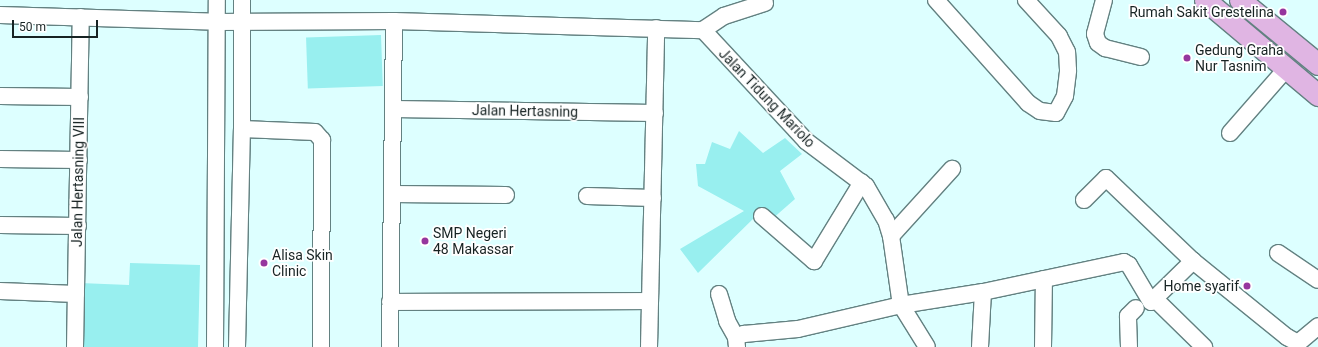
<!DOCTYPE html>
<html>
<head>
<meta charset="utf-8">
<style>
	body { margin:0 }
	#map { position:relative; width:1318px; height:347px; overflow:hidden; background:#dff; font-family:Roboto,sans-serif }
	div>[style] { position:absolute }
	.green>* { inset:0; background:#98efef; transform-origin:0 0 }
	.roads { filter:drop-shadow(1px 0 #638181) drop-shadow(-1px 0 #638181) drop-shadow(0 1px #638181) drop-shadow(0 -1px #638181) }
	.minor>* { height:16px; margin:-8px; padding:0 8px; transform-origin:8px; border-radius:8px; background:#fff }
	.major>* { height:21px; margin:-10.5px; padding:0 10.5px; transform-origin:10.5px; border-radius:10.5px; background:#e0b5e3 }
	.dots>* { width:11px; height:11px; translate:-50% -50%; box-sizing:border-box; border:2px solid #fff; border-radius:50% }
	span { translate:-50% -50%; white-space:nowrap; text-align:center; line-height:1.15; -webkit-text-stroke:3.5px #fff; paint-order:stroke }
	.poi-label { font-size:14px; color:#172323 }
	.right { translate:-100% -50%; text-align:right }
	.left { translate:0 -50%; text-align:left }
	.street-label { font-size:14px; color:#172323 }
	.scale { position:absolute; left:12px; top:20px; width:86px; height:18px; box-sizing:border-box; border:2px solid #172323; border-top:0; padding-left:5px; font-size:12px; line-height:14px; white-space:nowrap; color:#172323; -webkit-text-stroke:3px #fff; paint-order:stroke }
</style>
</head>
<body>
<div id="map">
	<div class="green">
		<i style="left:381px;top:35px;width:51px;height:75px;rotate:88deg"></i>
		<i style="clip-path:polygon(739px 131px,763px 153px,785px 138px,802px 154px,780px 171px,795px 199px,771px 220px,758px 214px,698px 273px,680px 249px,744px 211px,698px 186px,696px 164px,705px 164px,712px 142px,730px 149px)"></i>
		<i style="clip-path:polygon(130px 263px,200px 265px,198px 347px,77px 347px,80px 283px,129px 285px)"></i>
	</div>
	<div class="roads">
		<div class="minor">
			<i style="left:936px;top:0;width:138px;rotate:48.2deg"></i>
			<i style="left:1028px;top:103px;width:14px;rotate:34deg"></i>
			<i style="left:1040px;top:111px;width:16px;rotate:7deg"></i>
			<i style="left:1056px;top:113px;width:19px;rotate:-62deg"></i>
			<i style="left:1065px;top:96px;width:26px;rotate:-83deg"></i>
			<i style="left:1068px;top:70px;width:18px;rotate:-93deg"></i>
			<i style="left:1067px;top:52px;width:18px;rotate:-117deg"></i>
			<i style="left:1059px;top:36px;width:49px;rotate:-132.5deg"></i>
			<i style="left:1104px;top:0;width:35px;rotate:105deg"></i>
			<i style="left:1095px;top:34px;width:9px;rotate:72deg"></i>
			<i style="left:1098px;top:43px;width:9px;rotate:36deg"></i>
			<i style="left:1105px;top:48px;width:37px;rotate:14deg"></i>
			<i style="left:0;top:15px;width:217px;rotate:1.8deg"></i>
			<i style="left:217px;top:22px;width:177px;rotate:-0.3deg"></i>
			<i style="left:394px;top:21px;width:309px;rotate:1.7deg"></i>
			<i style="left:703px;top:30px;width:25px;rotate:-34deg"></i>
			<i style="left:724px;top:16px;width:43px;rotate:-17.6deg"></i>
			<i style="left:703px;top:30px;width:151px;rotate:47.1deg"></i>
			<i style="left:806px;top:141px;width:75px;rotate:36.9deg"></i>
			<i style="left:866px;top:186px;width:39px;rotate:60deg"></i>
			<i style="left:886px;top:220px;width:17px;rotate:73deg"></i>
			<i style="left:891px;top:236px;width:70px;rotate:81.8deg"></i>
			<i style="left:901px;top:305px;width:49px;rotate:58.2deg"></i>
			<i style="left:0;top:96px;width:80px;rotate:0.7deg"></i>
			<i style="left:394px;top:109px;width:261px;rotate:0.9deg"></i>
			<i style="left:242px;top:129px;width:73px;rotate:2.4deg"></i>
			<i style="left:315px;top:132px;width:11px;rotate:49deg"></i>
			<i style="left:322px;top:140px;width:207px;rotate:90.3deg"></i>
			<i style="left:1230px;top:133px;width:86px;rotate:-48.8deg"></i>
			<i style="left:0;top:159px;width:79px;rotate:0.7deg"></i>
			<i style="left:392px;top:194px;width:114px;rotate:0.5deg"></i>
			<i style="left:587px;top:196px;width:66px;rotate:1.7deg"></i>
			<i style="left:1084px;top:200px;width:31px;rotate:-45deg"></i>
			<i style="left:1106px;top:178px;width:120px;rotate:43.7deg"></i>
			<i style="left:1193px;top:261px;width:121px;rotate:39deg"></i>
			<i style="left:1287px;top:337px;width:13px;rotate:29deg"></i>
			<i style="left:1298px;top:343px;width:26px;rotate:-40deg"></i>
			<i style="left:762px;top:216px;width:69px;rotate:40.9deg"></i>
			<i style="left:814px;top:261px;width:92px;rotate:-58.7deg"></i>
			<i style="left:0;top:225px;width:78px;rotate:0.7deg"></i>
			<i style="left:891px;top:236px;width:91px;rotate:-47.7deg"></i>
			<i style="left:1278px;top:253px;width:48px;rotate:34deg"></i>
			<i style="left:0;top:291px;width:76px;rotate:2.3deg"></i>
			<i style="left:719px;top:294px;width:28px;rotate:73deg"></i>
			<i style="left:727px;top:321px;width:18px;rotate:61deg"></i>
			<i style="left:1155px;top:299px;width:69px;rotate:44.4deg"></i>
			<i style="left:390px;top:302px;width:260px;rotate:-0.2deg"></i>
			<i style="left:75px;top:347px;width:330px;rotate:-89deg"></i>
			<i style="left:215px;top:347px;width:347px;rotate:-89.7deg"></i>
			<i style="left:237px;top:347px;width:218px;rotate:-88.7deg"></i>
			<i style="left:242px;top:129px;width:129px;rotate:-90deg"></i>
			<i style="left:390px;top:347px;width:326px;rotate:-89.3deg"></i>
			<i style="left:649px;top:347px;width:319px;rotate:-88.7deg"></i>
			<i style="left:737px;top:347px;width:10px;rotate:-96deg"></i>
			<i style="left:736px;top:337px;width:9px;rotate:-21deg"></i>
			<i style="left:744px;top:334px;width:54px;rotate:-5.3deg"></i>
			<i style="left:798px;top:329px;width:106px;rotate:-13.1deg"></i>
			<i style="left:901px;top:305px;width:83px;rotate:-9deg"></i>
			<i style="left:983px;top:292px;width:144px;rotate:-12deg"></i>
			<i style="left:1124px;top:262px;width:6px;rotate:31deg"></i>
			<i style="left:1129px;top:265px;width:43px;rotate:59.3deg"></i>
			<i style="left:1151px;top:302px;width:59px;rotate:-44.3deg"></i>
			<i style="left:980px;top:347px;width:55px;rotate:-86.9deg"></i>
			<i style="left:1043px;top:347px;width:68px;rotate:-89.2deg"></i>
			<i style="left:1129px;top:347px;width:31px;rotate:-92deg"></i>
			<i style="left:1128px;top:316px;width:11px;rotate:-45deg"></i>
		</div>
		<div class="major">
			<i style="left:1205px;top:0;width:148px;rotate:40.1deg"></i>
			<i style="left:1240px;top:0;width:101px;rotate:39.4deg"></i>
		</div>
	</div>
	<div class="dots">
		<i style="left:1283px;top:12px;background:#96369e"></i>
		<i style="left:1187px;top:58px;background:#96369e"></i>
		<i style="left:425px;top:241px;background:#96369e"></i>
		<i style="left:264px;top:263px;background:#96369e"></i>
		<i style="left:1247px;top:286px;background:#96369e"></i>
	</div>
	<div class="poi-label">
		<span class="right" style="left:1274px;top:12px">Rumah Sakit Grestelina</span>
		<span class="left" style="left:1195px;top:58px">Gedung Graha<br>Nur Tasnim</span>
		<span class="left" style="left:433px;top:241px">SMP Negeri<br>48 Makassar</span>
		<span class="left" style="left:272px;top:263px">Alisa Skin<br>Clinic</span>
		<span class="right" style="left:1239px;top:286px">Home syarif</span>
	</div>
	<div class="street-label">
		<span style="left:767px;top:98px;rotate:46deg">Jalan Tidung Mariolo</span>
		<span style="left:525px;top:111px;rotate:1deg">Jalan Hertasning</span>
		<span style="left:78px;top:182px;rotate:-89deg">Jalan Hertasning VIII</span>
	</div>
	<div class="scale">50 m</div>
</div>
</body>
</html>
